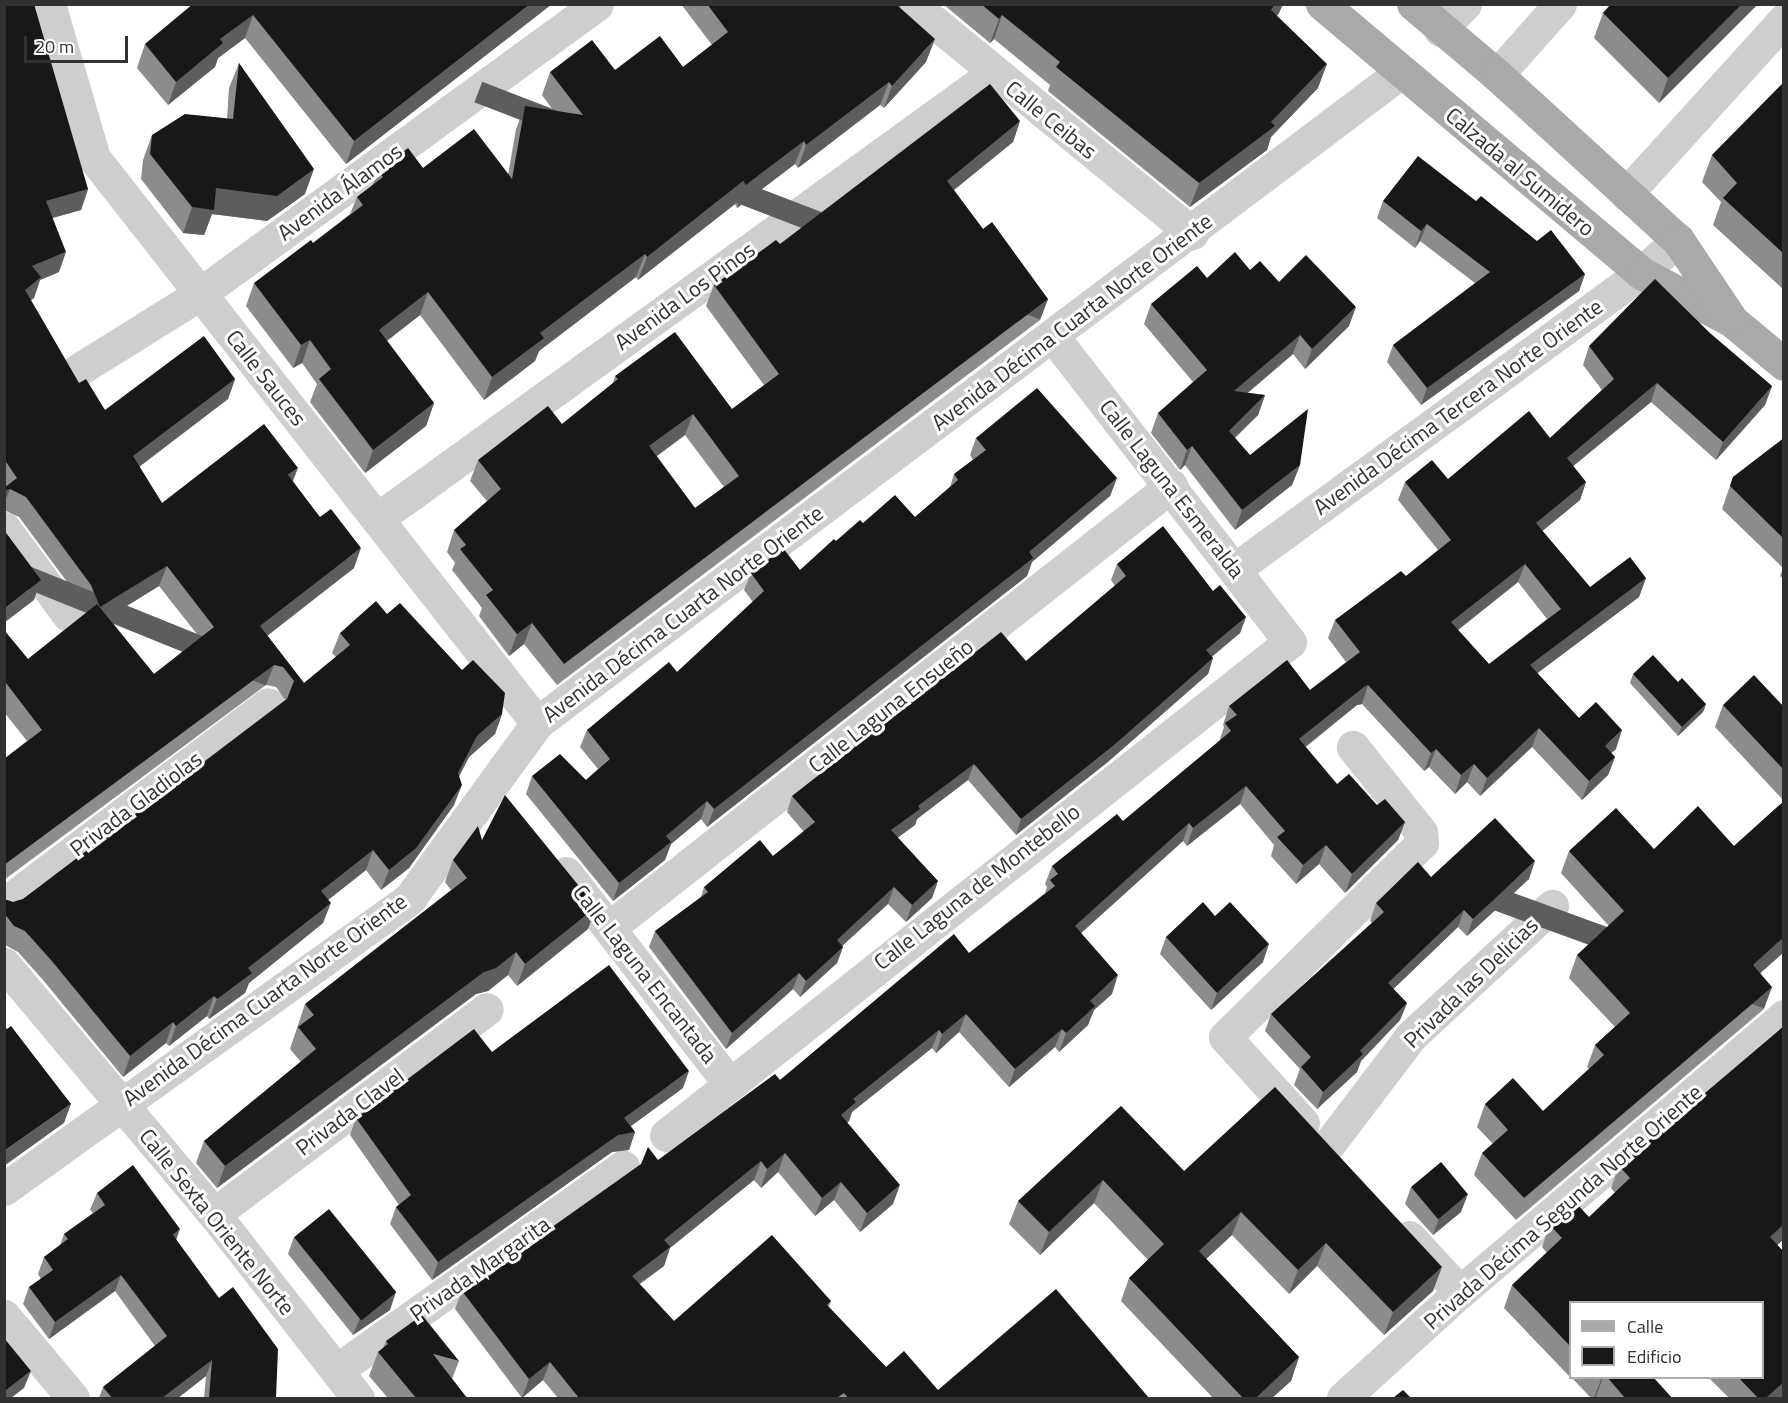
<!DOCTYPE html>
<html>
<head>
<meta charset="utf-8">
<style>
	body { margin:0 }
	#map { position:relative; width:1788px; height:1403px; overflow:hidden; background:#fff; font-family:"Titillium Web",sans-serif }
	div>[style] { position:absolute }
	.minor>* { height:33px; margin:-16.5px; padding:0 16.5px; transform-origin:16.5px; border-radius:16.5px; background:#cecece }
	.major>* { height:33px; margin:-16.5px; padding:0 16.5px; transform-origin:16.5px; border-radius:16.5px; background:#a9a9a9 }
	.wall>* { inset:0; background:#8c8c8c }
	.shaded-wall>* { inset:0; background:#5d5d5d; transform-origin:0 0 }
	.building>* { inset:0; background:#181818; transform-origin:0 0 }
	span { translate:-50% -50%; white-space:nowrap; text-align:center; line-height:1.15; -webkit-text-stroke:6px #fff; paint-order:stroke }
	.street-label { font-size:22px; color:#313131 }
	.frame { position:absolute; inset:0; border:6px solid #313131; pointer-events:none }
	.legend { position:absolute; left:1569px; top:1301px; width:195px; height:78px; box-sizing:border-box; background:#fff; border:2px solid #adadad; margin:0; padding:8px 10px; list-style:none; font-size:18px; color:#313131 }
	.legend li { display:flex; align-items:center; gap:12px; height:30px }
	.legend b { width:30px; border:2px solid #adadad }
	.scale { position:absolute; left:24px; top:36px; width:104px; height:27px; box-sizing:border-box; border:3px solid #313131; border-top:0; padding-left:8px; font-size:18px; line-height:21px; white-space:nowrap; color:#313131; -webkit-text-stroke:4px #fff; paint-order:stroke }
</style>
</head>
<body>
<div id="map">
	<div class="minor">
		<i style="left:49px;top:4px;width:160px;rotate:73.7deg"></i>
		<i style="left:94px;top:158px;width:718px;rotate:51.9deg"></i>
		<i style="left:912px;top:4px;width:362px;rotate:39.3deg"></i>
		<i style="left:1440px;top:30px;width:36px;rotate:-46deg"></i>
		<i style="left:1497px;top:75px;width:95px;rotate:-48.4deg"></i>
		<i style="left:1626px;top:194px;width:235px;rotate:-47.8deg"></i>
		<i style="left:78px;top:370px;width:145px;rotate:-32deg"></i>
		<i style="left:201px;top:293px;width:490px;rotate:-36.1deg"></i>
		<i style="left:377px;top:519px;width:761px;rotate:-35.86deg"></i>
		<i style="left:4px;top:528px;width:109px;rotate:53.5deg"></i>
		<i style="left:1235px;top:569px;width:502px;rotate:-36.09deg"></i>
		<i style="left:1641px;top:273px;width:50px;rotate:-41.7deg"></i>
		<i style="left:566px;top:873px;width:264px;rotate:52.2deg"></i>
		<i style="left:4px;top:904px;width:331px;rotate:-37.1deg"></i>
		<i style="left:610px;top:927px;width:714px;rotate:-38.17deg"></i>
		<i style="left:4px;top:964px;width:326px;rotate:50deg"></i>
		<i style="left:214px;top:1214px;width:234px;rotate:52deg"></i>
		<i style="left:1303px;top:1123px;width:116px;rotate:-132.2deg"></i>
		<i style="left:1225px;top:1037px;width:276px;rotate:-44.6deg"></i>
		<i style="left:1422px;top:843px;width:11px;rotate:-95deg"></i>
		<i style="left:1421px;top:832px;width:109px;rotate:-128.7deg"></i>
		<i style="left:666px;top:1135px;width:795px;rotate:-38.31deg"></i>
		<i style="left:1290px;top:642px;width:386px;rotate:-127.8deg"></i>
		<i style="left:1326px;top:1148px;width:141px;rotate:-52.8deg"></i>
		<i style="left:1411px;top:1036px;width:192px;rotate:-42.7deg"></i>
		<i style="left:4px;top:1189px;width:500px;rotate:-35.6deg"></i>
		<i style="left:410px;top:898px;width:216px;rotate:-54deg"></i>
		<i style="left:537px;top:723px;width:1080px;rotate:-36.99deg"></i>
		<i style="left:214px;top:1214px;width:341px;rotate:-36.9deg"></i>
		<i style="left:1409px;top:1237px;width:75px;rotate:47.2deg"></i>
		<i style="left:4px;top:1316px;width:107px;rotate:49.9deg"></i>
		<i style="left:337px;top:1370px;width:351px;rotate:-35.4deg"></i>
		<i style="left:1343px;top:1398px;width:158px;rotate:-42.2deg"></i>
		<i style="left:1460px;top:1292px;width:426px;rotate:-40.4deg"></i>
	</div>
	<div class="major">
		<i style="left:1322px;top:4px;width:417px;rotate:40.1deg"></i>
		<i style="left:1641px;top:273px;width:102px;rotate:27.6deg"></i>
		<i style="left:1731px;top:320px;width:69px;rotate:39.7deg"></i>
		<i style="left:1413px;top:4px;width:110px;rotate:40.2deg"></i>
		<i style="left:1497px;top:75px;width:245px;rotate:42.4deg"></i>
		<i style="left:1678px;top:240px;width:92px;rotate:56.1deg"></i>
	</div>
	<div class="wall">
		<i style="clip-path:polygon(evenodd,4px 4px,88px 189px,81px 210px,52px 218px,59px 272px,40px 280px,34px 298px,31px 300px,79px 383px,105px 410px,235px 379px,228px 399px,139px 466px,162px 503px,293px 481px,354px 568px,267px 635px,304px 683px,336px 657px,332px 653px,340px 633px,387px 614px,502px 714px,495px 734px,469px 757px,459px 777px,454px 805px,409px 868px,381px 890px,366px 870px,328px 900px,323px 923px,249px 983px,245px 993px,209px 1019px,207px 1016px,169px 1046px,166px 1043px,123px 1077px,43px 980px,18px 952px,7px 946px,4px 943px,4px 899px,13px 902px,23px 899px,285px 700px,276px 687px,266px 685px,4px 880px,4px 759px,27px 741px,4px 712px,4px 630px,28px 659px,87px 612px,84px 605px,19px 517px,4px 510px,4px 4px,159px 586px,200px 638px,154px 674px,108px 617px,159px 586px)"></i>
		<i style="clip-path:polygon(193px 4px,336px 6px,338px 4px,552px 4px,346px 164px,245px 38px,218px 58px,215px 67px,168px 105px,137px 68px,145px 44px)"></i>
		<i style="clip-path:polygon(681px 4px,901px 4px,900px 8px,926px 62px,884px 108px,880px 105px,798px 168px,795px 164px,737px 208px,735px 204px,638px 280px,636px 277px,539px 351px,535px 361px,484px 400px,420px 315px,387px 341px,434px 403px,426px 426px,365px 473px,310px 402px,317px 384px,302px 363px,293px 368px,246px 306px,254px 283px,313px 243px,350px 214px,357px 197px,372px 186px,378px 171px,423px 168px,508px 175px,516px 129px,525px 106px,553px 110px,542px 95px,550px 72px,683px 67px,712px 45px)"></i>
		<i style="clip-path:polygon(943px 4px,1283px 4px,1279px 13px,1277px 16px,1318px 88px,1271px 137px,1267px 150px,1190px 207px,1048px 91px,1050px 85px,994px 39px,990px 43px)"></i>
		<i style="clip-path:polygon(1611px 4px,1758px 4px,1659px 103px,1594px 38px,1603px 13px)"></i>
		<i style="clip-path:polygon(239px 63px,305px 194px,267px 221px,212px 214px,204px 235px,183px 233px,141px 179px,143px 160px,152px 135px,227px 119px,229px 88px)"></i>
		<i style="clip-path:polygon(1784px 82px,1784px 290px,1713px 225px,1721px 202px,1702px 182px,1712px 155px)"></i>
		<i style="clip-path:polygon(evenodd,1020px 121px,1013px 142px,954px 190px,983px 229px,1048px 299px,1040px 320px,557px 685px,524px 644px,509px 656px,479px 616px,482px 608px,452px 570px,455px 563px,447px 552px,454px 530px,487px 501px,470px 481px,478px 460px,562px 424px,613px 383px,615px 376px,732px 409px,764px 385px,706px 306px,714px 285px,780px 244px,1020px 121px,685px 435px,724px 487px,695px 508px,657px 456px,685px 435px)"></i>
		<i style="clip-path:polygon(1383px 201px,1476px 201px,1585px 274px,1579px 291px,1421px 405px,1387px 362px,1393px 345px,1475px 283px,1420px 241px,1415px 248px,1377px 218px)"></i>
		<i style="clip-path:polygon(1250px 270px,1279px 282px,1349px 326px,1305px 369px,1293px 354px,1248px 393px,1265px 395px,1258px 415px,1235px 438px,1250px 455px,1300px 465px,1292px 485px,1235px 530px,1185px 465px,1180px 470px,1151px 433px,1158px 413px,1193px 382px,1144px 324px,1151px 304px,1207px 278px)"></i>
		<i style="clip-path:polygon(evenodd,1711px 334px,1772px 386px,1765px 405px,1716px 460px,1651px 402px,1573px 466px,1586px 482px,1580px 500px,1542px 531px,1590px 587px,1646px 578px,1639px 597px,1537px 673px,1579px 718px,1616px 749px,1611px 753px,1615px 757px,1608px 775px,1582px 800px,1532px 747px,1480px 796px,1467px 782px,1455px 794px,1429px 767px,1424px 771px,1362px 704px,1357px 705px,1306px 747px,1337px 784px,1405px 822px,1398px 840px,1345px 893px,1319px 864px,1296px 884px,1271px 856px,1274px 845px,1240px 804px,1187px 846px,1183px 841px,1081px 933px,1112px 994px,1094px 1010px,1088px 1025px,1059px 1052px,1055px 1047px,1009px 1087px,959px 1032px,936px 1053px,932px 1048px,852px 1112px,849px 1121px,847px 1123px,893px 1204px,860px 1232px,834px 1200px,815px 1216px,778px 1172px,761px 1188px,754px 1180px,670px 1248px,664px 1266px,640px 1284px,674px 1321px,831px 1301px,829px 1307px,886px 1367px,938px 1390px,1149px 1398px,558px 1398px,543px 1380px,522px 1398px,455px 1309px,462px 1291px,658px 1160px,780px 1080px,969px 953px,1045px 893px,1047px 887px,1045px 884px,1052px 866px,1123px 821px,1219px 742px,1224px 727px,1223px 725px,1229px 706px,1310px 690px,1346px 662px,1328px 638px,1335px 620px,1406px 576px,1438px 550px,1398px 500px,1405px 482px,1448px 479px,1550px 438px,1602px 390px,1583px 365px,1589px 346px,1711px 334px,1518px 582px,1547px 619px,1489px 664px,1458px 630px,1518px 582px)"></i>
		<i style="clip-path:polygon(976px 438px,1117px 478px,1110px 496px,1032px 562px,1027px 576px,707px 827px,701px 819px,671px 844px,665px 860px,613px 901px,526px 794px,532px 776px,586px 780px,598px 769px,580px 747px,587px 730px,677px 672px,753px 602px,744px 590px,751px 573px,800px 570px,836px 541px,863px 523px,915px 517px,950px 487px,954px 474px,973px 460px,970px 455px)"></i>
		<i style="clip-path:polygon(1784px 438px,1784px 579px,1780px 576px,1783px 568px,1722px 509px,1733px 477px)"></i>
		<i style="clip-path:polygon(1117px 564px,1213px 591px,1246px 617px,1240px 633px,1212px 656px,1213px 658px,1208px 674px,1109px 761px,1016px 835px,968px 780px,917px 819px,915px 825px,897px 838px,938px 881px,932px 898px,906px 922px,888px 904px,842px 946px,843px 947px,837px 963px,800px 997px,793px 989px,726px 1049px,649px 947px,655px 931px,701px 897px,704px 887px,773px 856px,804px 832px,787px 812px,792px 796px,1026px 661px,1115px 586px,1111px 580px)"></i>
		<i style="clip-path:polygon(1633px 674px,1706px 704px,1703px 712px,1678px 736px,1630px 683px)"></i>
		<i style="clip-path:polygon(1723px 705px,1784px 707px,1784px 801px,1715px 727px)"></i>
		<i style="clip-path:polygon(1784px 801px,1784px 952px,1760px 973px,1764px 1009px,1516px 1220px,1474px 1175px,1482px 1153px,1493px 1144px,1477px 1127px,1485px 1104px,1543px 1111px,1589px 1069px,1587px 1067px,1595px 1045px,1615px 1027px,1569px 978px,1577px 955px,1609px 926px,1561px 873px,1569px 851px,1654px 849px,1734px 846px)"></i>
		<i style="clip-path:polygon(482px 840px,596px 907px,588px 929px,517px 986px,508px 975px,488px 991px,476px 994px,217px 1188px,196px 1163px,204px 1141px,301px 1062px,290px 1049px,305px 1004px,451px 890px,445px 882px,453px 860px)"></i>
		<i style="clip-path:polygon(1431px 877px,1529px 879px,1467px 936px,1458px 927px,1393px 989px,1407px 1003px,1400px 1020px,1361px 1061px,1357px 1072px,1317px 1109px,1294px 1085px,1300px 1069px,1265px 1031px,1271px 1014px,1372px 923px,1370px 921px,1376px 903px)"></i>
		<i style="clip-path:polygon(1215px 916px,1263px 962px,1211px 1010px,1160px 954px,1166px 937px)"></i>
		<i style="clip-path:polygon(1784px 1026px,1784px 1239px,1777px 1245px,1784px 1252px,1784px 1396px,1781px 1398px,1729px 1398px,1708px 1377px,1762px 1377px,1762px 1302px,1570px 1302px,1570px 1377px,1504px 1308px,1512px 1285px,1547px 1253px,1542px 1247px,1550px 1225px,1589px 1217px,1615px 1193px,1611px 1188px,1619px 1166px)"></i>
		<i style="clip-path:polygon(492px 1052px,683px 1088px,631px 1126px,635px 1132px,629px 1150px,612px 1152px,432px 1280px,390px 1224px,396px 1207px,399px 1205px,350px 1135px,356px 1118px)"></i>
		<i style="clip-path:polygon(1121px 1106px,1184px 1171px,1433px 1291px,1384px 1335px,1317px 1266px,1289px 1294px,1232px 1235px,1206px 1259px,1299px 1357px,1291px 1381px,1272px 1398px,1213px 1398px,1121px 1301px,1129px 1278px,1148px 1260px,1094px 1203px,1040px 1255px,1009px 1224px,1018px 1201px)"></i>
		<i style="clip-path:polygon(1411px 1187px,1461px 1212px,1433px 1235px,1405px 1204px)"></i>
		<i style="clip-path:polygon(97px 1193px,176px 1240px,276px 1398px,204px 1398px,206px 1376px,178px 1398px,99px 1398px,103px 1387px,155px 1346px,115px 1291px,49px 1339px,23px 1304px,29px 1287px,41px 1279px,38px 1274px,44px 1257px,60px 1245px,64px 1234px,93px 1213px,90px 1210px)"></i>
		<i style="clip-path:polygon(294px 1237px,390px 1310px,353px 1335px,288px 1254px)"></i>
		<i style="clip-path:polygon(386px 1341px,459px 1361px,452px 1379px,467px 1398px,388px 1398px,369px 1376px,378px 1352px,383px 1348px)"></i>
		<i style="clip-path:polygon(1571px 1377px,1653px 1377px,1672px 1398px,1598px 1398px,1596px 1397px,1595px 1398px,1591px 1398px)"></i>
	</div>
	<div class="shaded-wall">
		<i style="clip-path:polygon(530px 4px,552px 4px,346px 164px,354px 141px)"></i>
		<i style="clip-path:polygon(1275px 4px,1283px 4px,1279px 13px,1262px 34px,1271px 10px)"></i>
		<i style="clip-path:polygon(1742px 4px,1758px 4px,1659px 103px,1668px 78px)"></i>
		<i style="clip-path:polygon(253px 15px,245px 38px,218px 58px,215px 67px,168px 105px,176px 82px,220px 39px)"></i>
		<i style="clip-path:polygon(1002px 15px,994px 39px,990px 43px,999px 19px)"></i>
		<i style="clip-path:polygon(935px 39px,926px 62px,884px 108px,892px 86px)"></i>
		<i style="clip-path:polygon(1327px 64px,1318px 88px,1271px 137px,1267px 150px,1190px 207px,1199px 183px,1271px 122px)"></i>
		<i style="clip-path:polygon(889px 82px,880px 105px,798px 168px,806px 145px)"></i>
		<i style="clip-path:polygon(1020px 121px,1013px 142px,939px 202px,947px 181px)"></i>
		<i style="clip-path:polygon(804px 141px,795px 164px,737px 208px,746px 185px)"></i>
		<i style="clip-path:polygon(314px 169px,305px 194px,267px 221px,212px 214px,204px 235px,183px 233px,192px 207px,216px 188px)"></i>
		<i style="clip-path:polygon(743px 181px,735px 204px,638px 280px,647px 257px)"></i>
		<i style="clip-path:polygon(88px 189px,81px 210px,38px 222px,46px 201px)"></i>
		<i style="clip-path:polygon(1427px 224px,1420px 241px,1415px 248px,1421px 231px)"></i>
		<i style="clip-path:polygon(66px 252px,59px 272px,40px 280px,34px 298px,18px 310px,32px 266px)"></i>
		<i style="clip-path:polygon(645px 254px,636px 277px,539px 351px,535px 361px,484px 400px,492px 377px,540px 333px)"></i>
		<i style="clip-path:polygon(1585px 274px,1579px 291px,1421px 405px,1427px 388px)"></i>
		<i style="clip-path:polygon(428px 292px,420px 315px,371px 353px,379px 330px)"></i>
		<i style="left:1048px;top:299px;width:22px;height:606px;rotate:111deg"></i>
		<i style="clip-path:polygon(1356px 307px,1349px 326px,1305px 369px,1312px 349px)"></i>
		<i style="clip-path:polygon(1300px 335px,1293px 354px,1227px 410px,1234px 391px)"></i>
		<i style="clip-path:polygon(310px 340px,302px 363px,293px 368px,301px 345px)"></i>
		<i style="clip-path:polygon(235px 379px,228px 399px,126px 477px,133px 456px)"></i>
		<i style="clip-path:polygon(1657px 383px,1651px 402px,1560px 477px,1567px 458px)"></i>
		<i style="clip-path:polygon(1772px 386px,1765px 405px,1716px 460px,1723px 442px)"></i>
		<i style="clip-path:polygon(1265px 395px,1258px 415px,1222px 450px,1229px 431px)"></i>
		<i style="clip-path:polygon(434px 403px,426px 426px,365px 473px,373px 450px)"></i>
		<i style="clip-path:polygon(693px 414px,685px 435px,642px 467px,649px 446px)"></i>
		<i style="clip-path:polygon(1192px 446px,1185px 465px,1180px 470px,1187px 450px)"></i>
		<i style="clip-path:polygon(1300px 465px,1292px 485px,1235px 530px,1242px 510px)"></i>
		<i style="clip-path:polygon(298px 468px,290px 488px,288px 475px)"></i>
		<i style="clip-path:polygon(1117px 478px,1110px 496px,1032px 562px,1027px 576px,707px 827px,714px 809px,1029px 552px)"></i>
		<i style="clip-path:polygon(1586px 482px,1580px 500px,1529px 542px,1536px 523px)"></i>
		<i style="clip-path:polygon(10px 489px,4px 504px,4px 491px)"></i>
		<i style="clip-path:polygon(361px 548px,354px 568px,253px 647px,260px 626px)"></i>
		<i style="clip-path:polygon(1525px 564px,1518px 582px,1444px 641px,1451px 622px)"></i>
		<i style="clip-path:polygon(167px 566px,159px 586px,93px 627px,100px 607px)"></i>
		<i style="clip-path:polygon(1646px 578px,1639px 597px,1523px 684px,1530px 665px)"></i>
		<i style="clip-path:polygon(41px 580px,34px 600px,4px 623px,4px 609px)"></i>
		<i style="clip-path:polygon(1246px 617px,1240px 633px,1201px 666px,1206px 650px)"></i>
		<i style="clip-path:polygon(532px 623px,524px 644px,509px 656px,517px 634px)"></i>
		<i style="clip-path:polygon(1213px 658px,1208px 674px,1109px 761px,1016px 835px,1021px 819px)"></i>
		<i style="left:274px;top:665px;width:22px;height:336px;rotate:112deg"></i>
		<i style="clip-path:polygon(1368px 685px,1362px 704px,1357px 705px,1292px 757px,1299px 739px,1364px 687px)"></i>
		<i style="clip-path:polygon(1706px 704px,1703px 712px,1678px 736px,1682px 727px)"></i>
		<i style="clip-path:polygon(502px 714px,495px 734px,469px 757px,450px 793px,458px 773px,477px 736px)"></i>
		<i style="clip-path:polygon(1539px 728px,1532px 747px,1480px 796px,1487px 778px)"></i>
		<i style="clip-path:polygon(1622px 730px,1616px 749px,1598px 765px,1605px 746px)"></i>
		<i style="clip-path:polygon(1436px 749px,1429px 767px,1424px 771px,1431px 753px)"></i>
		<i style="clip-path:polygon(1615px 757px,1608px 775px,1582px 800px,1589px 781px)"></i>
		<i style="clip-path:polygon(974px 764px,968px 780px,917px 819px,915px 825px,885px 847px,891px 830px,918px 806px)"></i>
		<i style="clip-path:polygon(1474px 764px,1467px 782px,1455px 794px,1461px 775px)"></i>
		<i style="clip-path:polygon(462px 785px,454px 805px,409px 868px,381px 890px,389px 870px)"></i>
		<i style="clip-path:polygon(1246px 786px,1240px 804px,1187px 846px,1193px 828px)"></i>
		<i style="clip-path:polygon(707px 801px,701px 819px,671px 844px,665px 860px,613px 901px,619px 883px,666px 836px)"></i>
		<i style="clip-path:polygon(1405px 822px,1398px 840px,1345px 893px,1352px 874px)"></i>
		<i style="clip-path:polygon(1189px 823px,1183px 841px,1069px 944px,1075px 926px)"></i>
		<i style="clip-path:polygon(1326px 845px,1319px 864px,1296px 884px,1303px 865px)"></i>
		<i style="clip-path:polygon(373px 850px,366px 870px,314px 911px,321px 891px)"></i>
		<i style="clip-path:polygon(1535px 861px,1529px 879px,1467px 936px,1473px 919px)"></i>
		<i style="clip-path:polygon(938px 881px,932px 898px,906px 922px,912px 905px)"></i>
		<i style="clip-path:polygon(894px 887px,888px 904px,831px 956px,837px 940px)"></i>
		<i style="clip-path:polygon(331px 903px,323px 923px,249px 983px,245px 993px,209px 1019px,217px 999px,248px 968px)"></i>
		<i style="clip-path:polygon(596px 907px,588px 929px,517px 986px,525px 964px)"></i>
		<i style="clip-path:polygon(1464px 910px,1458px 927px,1382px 1000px,1388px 983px)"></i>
		<i style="clip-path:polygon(1784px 937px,1784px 952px,1745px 987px,1753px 965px)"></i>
		<i style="clip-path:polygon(1269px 944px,1263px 962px,1211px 1010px,1217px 993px)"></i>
		<i style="clip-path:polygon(843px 947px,837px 963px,800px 997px,806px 981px)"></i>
		<i style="clip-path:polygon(516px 952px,508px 975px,488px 991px,476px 994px,217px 1188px,225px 1166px,484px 972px)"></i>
		<i style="clip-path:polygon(799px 973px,793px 989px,726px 1049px,732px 1033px)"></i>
		<i style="clip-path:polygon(1118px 975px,1112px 994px,1094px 1010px,1088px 1025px,1059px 1052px,1066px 1033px,1090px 1001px)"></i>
		<i style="left:1772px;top:987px;width:23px;height:326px;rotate:110deg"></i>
		<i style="clip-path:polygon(214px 996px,207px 1016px,169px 1046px,176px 1026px)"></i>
		<i style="clip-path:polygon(1407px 1003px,1400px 1020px,1361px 1061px,1357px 1072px,1317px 1109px,1323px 1092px,1360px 1051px)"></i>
		<i style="clip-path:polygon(966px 1014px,959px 1032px,936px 1053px,942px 1034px)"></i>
		<i style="clip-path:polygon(173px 1022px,166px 1043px,123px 1077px,130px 1056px)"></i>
		<i style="clip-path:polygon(1062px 1029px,1055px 1047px,1009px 1087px,1015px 1069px)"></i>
		<i style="clip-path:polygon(939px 1030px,932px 1048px,852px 1112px,849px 1121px,834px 1134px,841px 1115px,853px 1099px)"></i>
		<i style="clip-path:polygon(689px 1071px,683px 1088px,620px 1134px,635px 1132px,629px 1150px,612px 1152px,432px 1280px,438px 1262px,624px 1118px)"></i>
		<i style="clip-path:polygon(71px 1104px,64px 1123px,4px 1166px,4px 1151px)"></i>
		<i style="clip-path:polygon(785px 1153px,778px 1172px,761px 1188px,767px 1169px)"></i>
		<i style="clip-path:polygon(761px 1161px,754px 1180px,670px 1248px,664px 1266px,625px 1294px,632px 1276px,664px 1240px)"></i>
		<i style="clip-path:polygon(1103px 1180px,1094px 1203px,1040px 1255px,1049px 1232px)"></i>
		<i style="clip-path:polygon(841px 1182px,834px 1200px,815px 1216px,822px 1198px)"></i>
		<i style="clip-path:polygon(900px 1185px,893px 1204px,860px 1232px,867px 1213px)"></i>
		<i style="clip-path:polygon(1468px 1194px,1461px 1212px,1433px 1235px,1439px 1218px)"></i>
		<i style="clip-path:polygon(1241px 1212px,1232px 1235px,1190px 1274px,1199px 1251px)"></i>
		<i style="clip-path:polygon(1784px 1224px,1784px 1239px,1762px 1259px,1770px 1237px)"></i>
		<i style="clip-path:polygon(180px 1229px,174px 1246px,173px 1235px)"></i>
		<i style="clip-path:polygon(1326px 1243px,1317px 1266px,1289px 1294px,1298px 1270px)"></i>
		<i style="clip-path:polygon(1442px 1267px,1433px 1291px,1384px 1335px,1393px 1312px)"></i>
		<i style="clip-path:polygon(121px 1275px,115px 1291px,49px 1339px,55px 1322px)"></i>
		<i style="clip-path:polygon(396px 1292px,390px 1310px,353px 1335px,360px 1318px)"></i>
		<i style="clip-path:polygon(1299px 1357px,1291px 1381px,1272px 1398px,1256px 1398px)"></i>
		<i style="clip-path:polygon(212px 1360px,206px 1376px,178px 1398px,162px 1398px)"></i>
		<i style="clip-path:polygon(550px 1362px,543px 1380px,522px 1398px,529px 1379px)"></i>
		<i style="clip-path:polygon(31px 1371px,24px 1388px,11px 1398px,4px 1398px,4px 1392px)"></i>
		<i style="clip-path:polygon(1602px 1377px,1603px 1377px,1596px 1397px,1594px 1398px)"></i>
		<i style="clip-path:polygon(1784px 1382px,1784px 1396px,1781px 1398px,1766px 1398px)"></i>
	</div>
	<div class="building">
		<i style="clip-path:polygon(4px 4px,34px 4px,88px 189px,46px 201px,66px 252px,32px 266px,41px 277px,25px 290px,79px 383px,86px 379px,105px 410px,204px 336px,235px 379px,133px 456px,162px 503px,264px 424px,298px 468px,288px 475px,320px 517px,331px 509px,361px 548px,260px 626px,304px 683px,350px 645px,340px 633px,376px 601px,387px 614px,400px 603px,462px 670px,473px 660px,505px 693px,502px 714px,477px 736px,458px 773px,462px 785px,416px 848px,389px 870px,373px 850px,321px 891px,331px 903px,248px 968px,252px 973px,217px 999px,214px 996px,176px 1026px,173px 1022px,130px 1056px,51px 960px,25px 931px,14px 926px,4px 913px,4px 899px,13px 902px,23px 899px,287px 699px,294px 681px,283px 667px,274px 665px,4px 865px,4px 759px,42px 730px,6px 683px,4px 684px,4px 630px,28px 659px,97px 604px,154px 674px,214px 627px,167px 566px,100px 607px,91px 585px,26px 497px,10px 489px,4px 491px,4px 488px,17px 478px,4px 459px)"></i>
		<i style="clip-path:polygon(193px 4px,336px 4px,336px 6px,338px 4px,530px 4px,354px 141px,253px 15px,220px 39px,223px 43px,176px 82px,145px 44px)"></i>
		<i style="clip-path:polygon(707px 4px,899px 4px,898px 6px,935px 39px,892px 86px,889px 82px,806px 145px,804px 141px,746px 185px,743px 181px,647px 257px,645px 254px,540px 333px,544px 338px,492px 377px,428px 292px,379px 330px,434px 403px,373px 450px,319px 379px,331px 369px,310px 340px,301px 345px,254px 283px,311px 240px,313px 243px,363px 205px,357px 197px,383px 177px,378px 171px,408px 148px,423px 168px,474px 129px,512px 179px,525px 106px,583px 115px,550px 72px,592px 40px,615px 70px,660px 36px,683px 67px,728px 32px)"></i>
		<i style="clip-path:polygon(981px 4px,1275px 4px,1271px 10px,1327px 64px,1271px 122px,1275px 126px,1199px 183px,1056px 67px,1060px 62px,1002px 15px,999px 19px)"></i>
		<i style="clip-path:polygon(1611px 4px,1742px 4px,1668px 78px,1603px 13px)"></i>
		<i style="clip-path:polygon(239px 63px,314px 169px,277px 196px,216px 188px,214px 210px,192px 207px,150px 154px,152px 135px,185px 114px,233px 119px)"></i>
		<i style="clip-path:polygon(1784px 82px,1784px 254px,1723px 198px,1737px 183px,1712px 155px)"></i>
		<i style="clip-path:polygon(evenodd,990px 84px,1020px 121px,947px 181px,983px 229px,992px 222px,1048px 299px,564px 664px,532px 623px,517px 634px,486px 595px,493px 590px,460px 549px,466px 545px,454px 530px,501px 489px,478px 460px,548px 406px,562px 424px,618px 379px,615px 376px,675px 332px,732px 409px,779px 374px,714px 285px,776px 240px,780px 244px,990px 84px,693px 414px,739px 476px,695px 508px,649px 446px,693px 414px)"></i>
		<i style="clip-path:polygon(1418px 156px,1476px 201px,1481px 196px,1537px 241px,1551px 230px,1585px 274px,1427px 388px,1393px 345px,1490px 272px,1427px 224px,1421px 231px,1383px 201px)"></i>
		<i style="clip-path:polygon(1235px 252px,1250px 270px,1260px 261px,1279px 282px,1306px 255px,1356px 307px,1312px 349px,1300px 335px,1234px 391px,1265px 395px,1229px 431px,1250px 455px,1308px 409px,1300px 465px,1242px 510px,1192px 446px,1187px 450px,1158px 413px,1207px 370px,1151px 304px,1197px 266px,1207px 278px)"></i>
		<i style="clip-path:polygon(evenodd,1655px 279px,1711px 334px,1772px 386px,1723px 442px,1657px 383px,1567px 458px,1586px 482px,1536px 523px,1590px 587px,1630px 557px,1646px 578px,1530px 665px,1579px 718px,1596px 702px,1622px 730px,1605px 746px,1615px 757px,1589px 781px,1539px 728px,1487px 778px,1474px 764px,1461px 775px,1436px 749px,1431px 753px,1368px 685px,1364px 687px,1299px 739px,1337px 784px,1349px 774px,1377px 805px,1385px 799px,1405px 822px,1352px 874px,1326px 845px,1303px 865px,1277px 837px,1285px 831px,1246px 786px,1193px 828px,1189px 823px,1075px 926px,1118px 975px,1090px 1001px,1095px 1006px,1066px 1033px,1062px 1029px,1015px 1069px,966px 1014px,942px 1034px,939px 1030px,853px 1099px,856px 1102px,841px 1115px,900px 1185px,867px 1213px,841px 1182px,822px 1198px,785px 1153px,767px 1169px,761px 1161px,664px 1240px,670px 1247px,632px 1276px,674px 1321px,772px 1235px,831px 1301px,827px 1305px,886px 1367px,904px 1351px,938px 1390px,1056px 1289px,1149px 1398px,848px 1398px,844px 1393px,837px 1398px,579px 1398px,550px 1362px,529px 1379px,462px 1291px,641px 1164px,648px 1147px,658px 1160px,775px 1074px,780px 1080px,954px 934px,969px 953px,1055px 886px,1050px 880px,1058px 874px,1052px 866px,1117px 814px,1123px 821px,1231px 731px,1225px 723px,1237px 715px,1229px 706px,1287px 660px,1310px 690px,1360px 652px,1335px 620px,1401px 571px,1406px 576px,1451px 540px,1405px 482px,1432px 460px,1448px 479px,1529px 411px,1550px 438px,1614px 379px,1589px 346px,1655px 279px,1525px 564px,1561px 609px,1489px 664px,1451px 622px,1525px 564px)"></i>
		<i style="clip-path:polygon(1037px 388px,1117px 478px,1029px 552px,1033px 558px,714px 809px,707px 801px,666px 836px,671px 842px,619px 883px,532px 776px,560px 754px,586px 780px,610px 759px,587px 730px,669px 662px,677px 672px,764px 591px,751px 573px,783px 548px,800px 570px,834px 539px,836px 541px,860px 520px,863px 523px,895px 495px,915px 517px,958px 480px,954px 474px,986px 450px,976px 438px)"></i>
		<i style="clip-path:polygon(1784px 438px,1784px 539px,1730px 486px,1733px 477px)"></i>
		<i style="clip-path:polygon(1163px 526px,1213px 591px,1220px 585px,1246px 617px,1206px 650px,1213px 658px,1114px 745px,1021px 819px,974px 764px,918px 806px,920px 809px,891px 830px,938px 881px,912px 905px,894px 887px,837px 940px,843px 947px,806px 981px,799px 973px,732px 1033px,655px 931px,708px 892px,704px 887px,760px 840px,773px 856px,815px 822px,792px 796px,1001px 632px,1026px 661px,1126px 576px,1117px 564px)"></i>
		<i style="clip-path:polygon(4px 530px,41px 580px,4px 609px)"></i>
		<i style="clip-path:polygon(1653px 655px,1678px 682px,1682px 678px,1706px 704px,1682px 727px,1633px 674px)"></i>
		<i style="clip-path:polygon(1754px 675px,1784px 707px,1784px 770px,1723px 705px)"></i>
		<i style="clip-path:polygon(505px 795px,596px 907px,525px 964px,516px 952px,496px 968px,484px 972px,225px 1166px,204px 1141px,316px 1049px,298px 1027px,314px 1015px,305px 1004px,467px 878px,453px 860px,478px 826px,482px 840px)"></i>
		<i style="clip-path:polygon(1784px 801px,1784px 937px,1753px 965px,1772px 987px,1524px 1198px,1482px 1153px,1508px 1130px,1485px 1104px,1513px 1078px,1543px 1111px,1604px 1055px,1595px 1045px,1630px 1013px,1577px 955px,1624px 911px,1569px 851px,1616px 808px,1654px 849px,1698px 806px,1734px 846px)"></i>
		<i style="clip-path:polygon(1495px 818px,1535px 861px,1473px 919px,1464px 910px,1388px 983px,1407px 1003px,1360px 1051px,1363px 1054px,1323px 1092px,1301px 1067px,1311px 1057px,1271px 1014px,1384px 912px,1376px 903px,1418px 862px,1431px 877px)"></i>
		<i style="clip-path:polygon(1203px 902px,1215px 916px,1230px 902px,1269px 944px,1217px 993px,1166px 937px)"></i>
		<i style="clip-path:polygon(609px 965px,689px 1071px,624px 1118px,635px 1132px,618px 1135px,438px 1262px,396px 1207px,411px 1195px,356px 1118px,474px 1029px,492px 1052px)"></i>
		<i style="clip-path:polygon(4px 1026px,7px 1029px,11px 1026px,71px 1104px,4px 1151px)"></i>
		<i style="clip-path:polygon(1784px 1026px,1784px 1224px,1770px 1237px,1784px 1252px,1784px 1382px,1766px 1398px,1758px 1398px,1738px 1377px,1762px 1377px,1762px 1302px,1570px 1302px,1570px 1346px,1512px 1285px,1562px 1238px,1550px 1225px,1576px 1203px,1589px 1217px,1630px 1178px,1619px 1166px)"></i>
		<i style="clip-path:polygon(1275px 1087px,1442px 1267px,1393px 1312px,1326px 1243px,1298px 1270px,1241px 1212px,1199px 1251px,1299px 1357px,1256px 1398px,1243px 1398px,1129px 1278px,1164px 1244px,1103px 1180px,1049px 1232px,1018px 1201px,1121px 1106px,1184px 1171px)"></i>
		<i style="left:1441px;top:1162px;width:42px;height:39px;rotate:50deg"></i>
		<i style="clip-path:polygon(133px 1165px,180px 1229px,173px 1235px,219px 1298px,233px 1287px,278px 1349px,276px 1398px,209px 1398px,212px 1360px,162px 1398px,112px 1398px,103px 1387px,167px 1336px,121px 1275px,55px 1322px,29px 1287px,53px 1270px,44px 1257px,68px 1239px,64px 1234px,105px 1205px,97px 1193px)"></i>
		<i style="left:329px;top:1209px;width:107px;height:45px;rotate:51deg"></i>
		<i style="clip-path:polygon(422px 1315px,459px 1361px,433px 1354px,467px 1398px,416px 1398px,378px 1352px,388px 1344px,386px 1341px)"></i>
		<i style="clip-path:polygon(4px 1338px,31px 1371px,4px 1392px)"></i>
		<i style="clip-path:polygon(1607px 1377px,1653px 1377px,1672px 1398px,1625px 1398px)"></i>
		<i style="clip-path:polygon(1403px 1390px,1411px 1398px,1393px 1398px)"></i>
	</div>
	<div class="street-label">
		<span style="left:1051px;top:120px;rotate:39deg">Calle Ceibas</span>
		<span style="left:1520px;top:172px;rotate:40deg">Calzada al Sumidero</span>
		<span style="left:340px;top:192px;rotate:-36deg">Avenida Álamos</span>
		<span style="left:685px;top:296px;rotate:-36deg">Avenida Los Pinos</span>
		<span style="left:1072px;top:322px;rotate:-37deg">Avenida Décima Cuarta Norte Oriente</span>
		<span style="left:266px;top:378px;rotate:52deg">Calle Sauces</span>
		<span style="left:1458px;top:407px;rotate:-36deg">Avenida Décima Tercera Norte Oriente</span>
		<span style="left:1172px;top:489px;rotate:52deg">Calle Laguna Esmeralda</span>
		<span style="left:683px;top:614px;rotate:-37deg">Avenida Décima Cuarta Norte Oriente</span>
		<span style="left:891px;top:706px;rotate:-38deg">Calle Laguna Ensueño</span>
		<span style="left:136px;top:804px;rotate:-37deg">Privada Gladiolas</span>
		<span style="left:977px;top:887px;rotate:-38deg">Calle Laguna de Montebello</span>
		<span style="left:645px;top:974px;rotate:52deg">Calle Laguna Encantada</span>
		<span style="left:1471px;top:983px;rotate:-44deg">Privada las Delicias</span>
		<span style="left:265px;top:1000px;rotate:-36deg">Avenida Décima Cuarta Norte Oriente</span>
		<span style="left:350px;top:1112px;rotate:-37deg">Privada Clavel</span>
		<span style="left:1563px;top:1207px;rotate:-41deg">Privada Décima Segunda Norte Oriente</span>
		<span style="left:217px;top:1222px;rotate:51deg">Calle Sexta Oriente Norte</span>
		<span style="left:480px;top:1269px;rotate:-35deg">Privada Margarita</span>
	</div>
	<div class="frame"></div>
	<ul class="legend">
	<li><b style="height:8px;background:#a9a9a9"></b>Calle</li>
	<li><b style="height:16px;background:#181818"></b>Edificio</li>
	</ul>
	<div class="scale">20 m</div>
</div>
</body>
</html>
